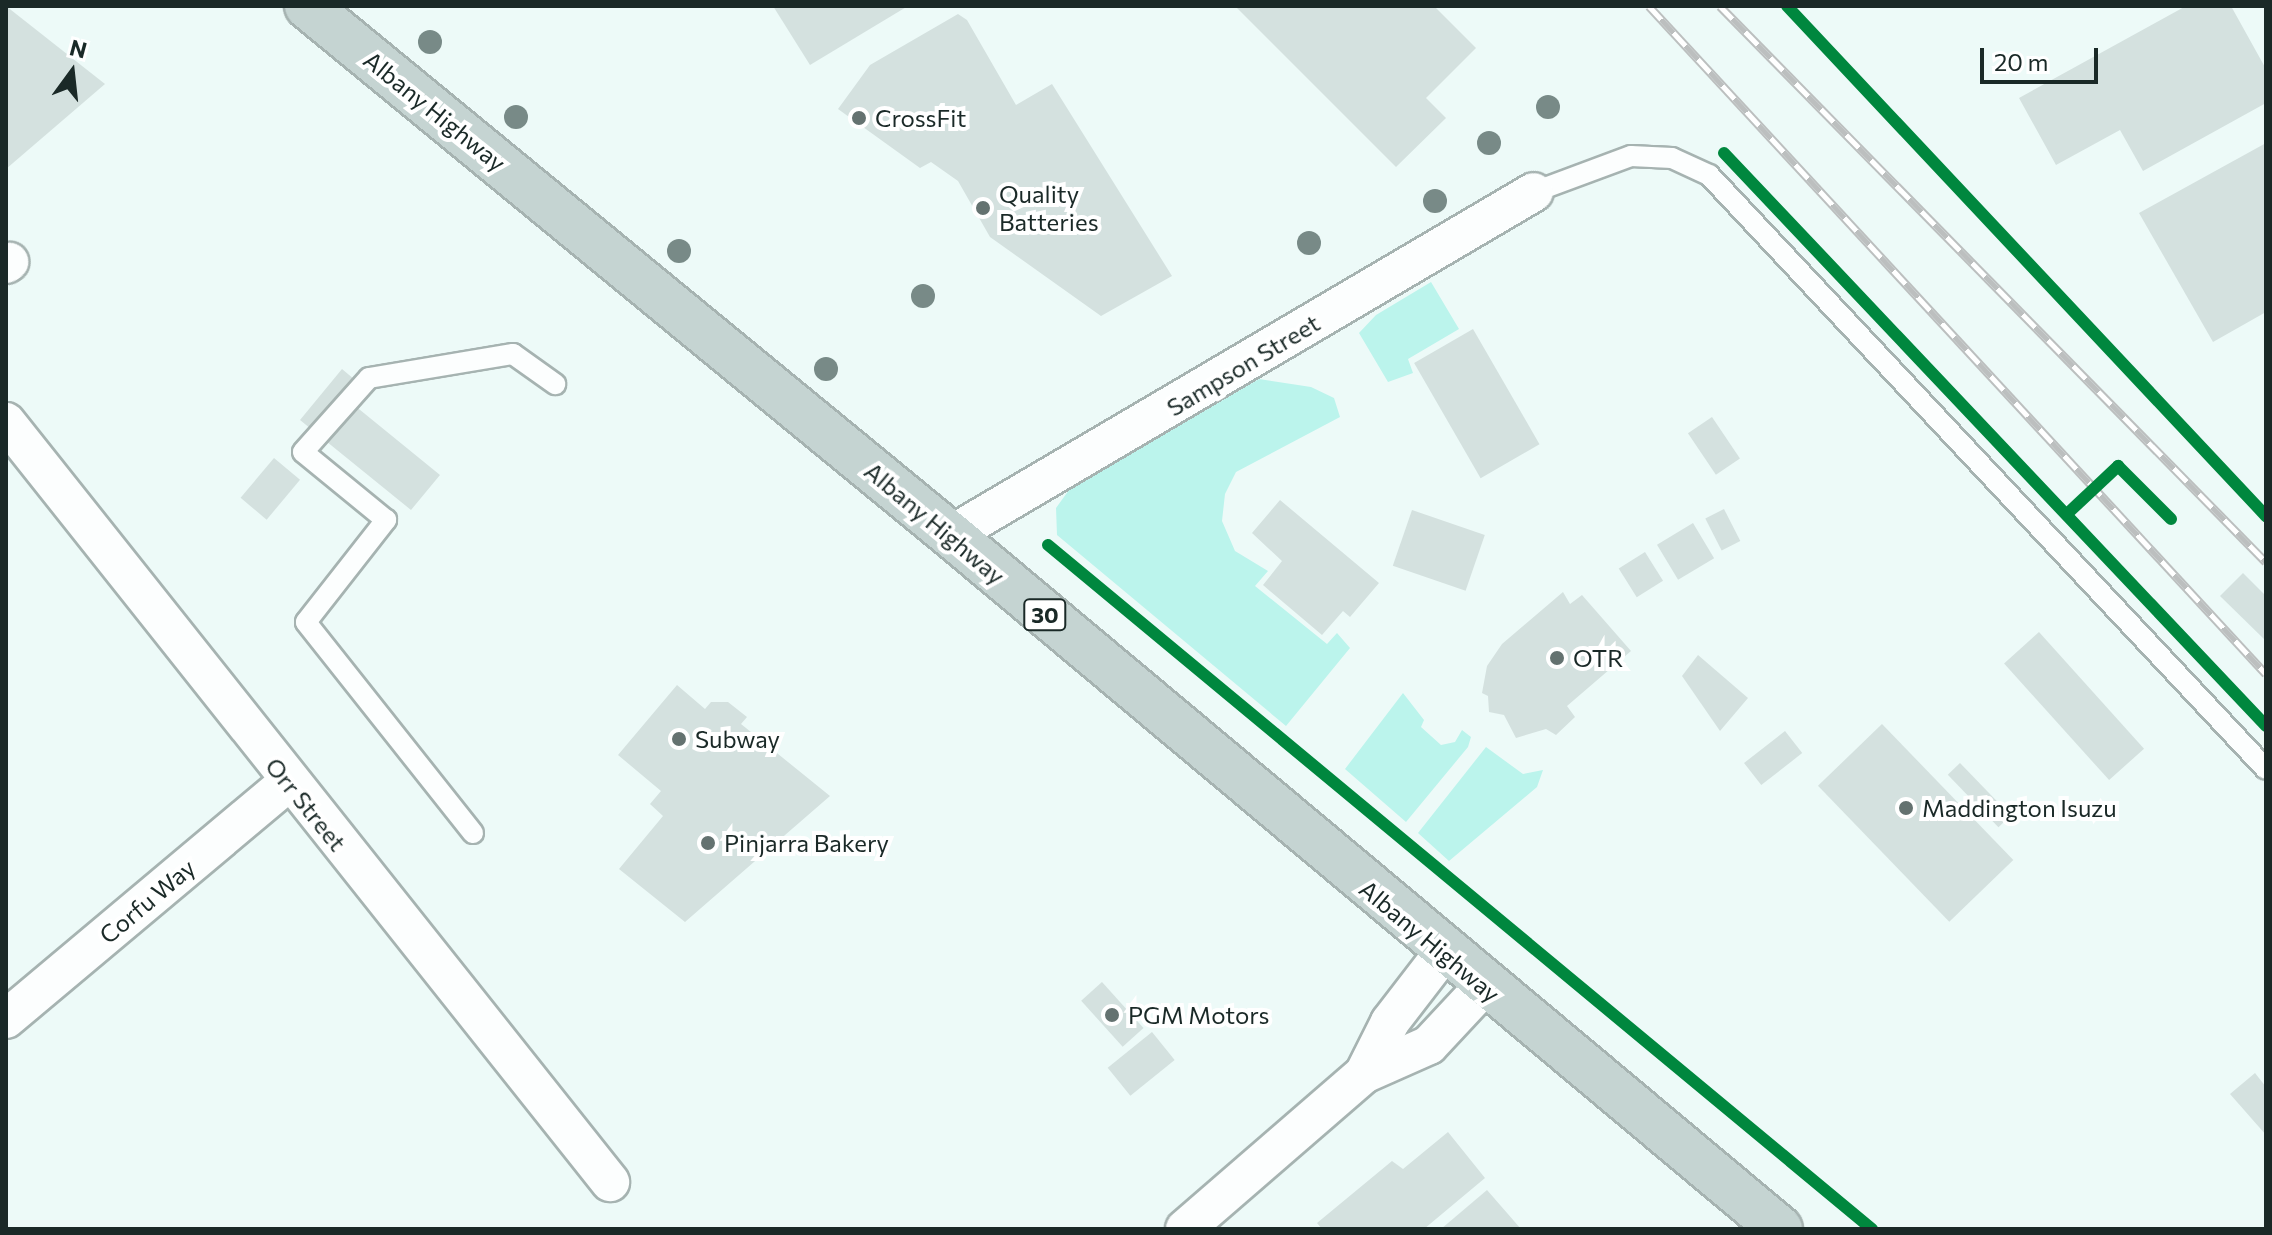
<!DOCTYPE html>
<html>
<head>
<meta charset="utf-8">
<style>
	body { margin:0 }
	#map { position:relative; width:2272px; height:1235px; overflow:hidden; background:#edfaf8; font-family:Commissioner,sans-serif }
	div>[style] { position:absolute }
	.green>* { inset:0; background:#bbf4ec }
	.building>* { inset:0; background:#d4e1df; transform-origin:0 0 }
	.roads { filter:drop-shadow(2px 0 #a6b3b1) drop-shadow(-2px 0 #a6b3b1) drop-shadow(0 2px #a6b3b1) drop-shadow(0 -2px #a6b3b1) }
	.lane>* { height:20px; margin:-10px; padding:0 10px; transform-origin:10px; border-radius:10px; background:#fcfefe }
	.street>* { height:38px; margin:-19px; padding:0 19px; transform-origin:19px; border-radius:19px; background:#fcfefe }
	.highway>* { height:44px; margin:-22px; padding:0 22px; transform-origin:22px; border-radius:22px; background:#c5d4d2 }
	.rail>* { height:9px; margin-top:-4.5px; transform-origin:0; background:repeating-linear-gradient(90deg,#fff 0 18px,#bcbfbf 0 36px); box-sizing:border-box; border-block:2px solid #bcbfbf }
	.cycleway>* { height:12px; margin:-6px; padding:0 6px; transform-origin:6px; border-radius:6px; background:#00873e }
	.trees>* { width:24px; height:24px; margin:-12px; border-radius:50%; background:#788a87 }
	.dots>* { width:22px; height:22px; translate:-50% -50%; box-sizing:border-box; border:4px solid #fff; border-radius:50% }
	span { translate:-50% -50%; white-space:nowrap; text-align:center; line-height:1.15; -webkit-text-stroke:8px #fff; paint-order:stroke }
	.shield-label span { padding:2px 6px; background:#fff; border:2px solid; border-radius:6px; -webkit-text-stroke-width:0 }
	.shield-label { font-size:22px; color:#1a2927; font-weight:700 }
	.street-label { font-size:24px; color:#1a2927 }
	.poi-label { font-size:24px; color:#1a2927 }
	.left { translate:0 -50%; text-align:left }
	.frame { position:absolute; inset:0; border:8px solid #1a2927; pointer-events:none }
	.north { position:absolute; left:32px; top:32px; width:80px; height:80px; -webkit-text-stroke:6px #fff; paint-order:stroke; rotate:15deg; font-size:22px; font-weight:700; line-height:32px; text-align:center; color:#1a2927 }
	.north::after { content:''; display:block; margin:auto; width:28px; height:36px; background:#1a2927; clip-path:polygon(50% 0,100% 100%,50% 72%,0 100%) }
	.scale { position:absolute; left:1980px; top:48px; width:118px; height:36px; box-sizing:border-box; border:4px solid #1a2927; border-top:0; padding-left:10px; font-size:24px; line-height:28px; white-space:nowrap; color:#1a2927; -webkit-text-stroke:6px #fff; paint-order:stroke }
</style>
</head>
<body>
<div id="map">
	<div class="green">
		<i style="clip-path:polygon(1431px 282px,1459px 329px,1408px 359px,1413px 373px,1388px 382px,1359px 333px,1376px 315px)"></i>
		<i style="clip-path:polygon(1259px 379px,1311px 387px,1334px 398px,1340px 417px,1236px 472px,1225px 494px,1222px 521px,1235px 551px,1268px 571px,1255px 586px,1327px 644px,1337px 633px,1350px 648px,1286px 726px,1057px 535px,1056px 508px,1069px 490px)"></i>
		<i style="clip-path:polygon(1403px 693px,1424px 720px,1421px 727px,1441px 745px,1455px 742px,1462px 730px,1471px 737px,1468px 747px,1406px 822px,1345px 769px)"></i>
		<i style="clip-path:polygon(1486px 747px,1523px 774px,1543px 770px,1537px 787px,1449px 861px,1418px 833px)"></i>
	</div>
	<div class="building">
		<i style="clip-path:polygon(6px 6px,105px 84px,6px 169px)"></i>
		<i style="clip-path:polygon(773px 6px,908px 6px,810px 65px)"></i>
		<i style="clip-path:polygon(1235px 6px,1434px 6px,1476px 48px,1426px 98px,1446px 118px,1396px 167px)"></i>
		<i style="clip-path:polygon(2186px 6px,2231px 6px,2266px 69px,2266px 103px,2143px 171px,2120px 130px,2056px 165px,2019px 98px)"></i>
		<i style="clip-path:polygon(958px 14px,967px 20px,1016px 105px,1052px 84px,1172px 276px,1101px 316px,990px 237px,958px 181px,931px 162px,920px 168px,838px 109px,870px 65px)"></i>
		<i style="clip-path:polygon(2266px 143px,2266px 312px,2213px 342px,2139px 213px)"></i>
		<i style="left:1473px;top:329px;width:133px;height:68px;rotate:60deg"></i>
		<i style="clip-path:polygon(342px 369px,367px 390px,354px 405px,440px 475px,411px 510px,300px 420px)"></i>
		<i style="left:1712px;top:417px;width:50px;height:29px;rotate:56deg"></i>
		<i style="left:274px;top:458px;width:34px;height:52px;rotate:40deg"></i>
		<i style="clip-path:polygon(1280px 500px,1379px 583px,1350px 617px,1343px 611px,1322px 635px,1263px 585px,1282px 561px,1252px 533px)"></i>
		<i style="left:1724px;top:509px;width:36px;height:21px;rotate:63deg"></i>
		<i style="left:1412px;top:510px;width:77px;height:59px;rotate:19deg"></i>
		<i style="left:1693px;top:523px;width:41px;height:42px;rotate:59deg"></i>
		<i style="left:1645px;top:552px;width:34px;height:31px;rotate:58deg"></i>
		<i style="clip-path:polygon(2243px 573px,2266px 596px,2266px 641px,2220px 596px)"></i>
		<i style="clip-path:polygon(1563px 592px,1570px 604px,1582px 595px,1631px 651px,1567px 706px,1575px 717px,1556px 735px,1546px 729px,1516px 738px,1504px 715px,1489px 712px,1488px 696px,1482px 693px,1487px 666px,1502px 644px)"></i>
		<i style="left:2039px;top:632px;width:157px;height:47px;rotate:48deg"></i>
		<i style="clip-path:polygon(1698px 655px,1748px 698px,1720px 731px,1682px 676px)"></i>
		<i style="clip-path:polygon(677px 685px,705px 709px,711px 702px,728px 702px,747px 717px,741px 724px,830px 796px,685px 922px,619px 869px,663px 816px,650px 804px,661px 791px,618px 755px)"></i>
		<i style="left:1882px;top:724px;width:189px;height:89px;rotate:46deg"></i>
		<i style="left:1785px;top:731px;width:28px;height:52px;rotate:52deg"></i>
		<i style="left:1960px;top:763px;width:73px;height:17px;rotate:46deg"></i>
		<i style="left:1102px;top:982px;width:62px;height:28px;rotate:48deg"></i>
		<i style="left:1152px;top:1032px;width:36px;height:57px;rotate:51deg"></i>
		<i style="clip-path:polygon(2255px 1073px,2266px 1087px,2266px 1135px,2230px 1094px)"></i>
		<i style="clip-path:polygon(1448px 1132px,1485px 1178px,1424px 1229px,1322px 1229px,1317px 1223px,1392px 1161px,1403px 1169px)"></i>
		<i style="clip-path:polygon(1487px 1190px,1521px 1229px,1441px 1229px)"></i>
	</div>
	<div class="roads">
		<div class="lane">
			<i style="left:1534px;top:192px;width:103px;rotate:-20.4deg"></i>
			<i style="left:1631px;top:156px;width:41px;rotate:2.8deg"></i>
			<i style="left:1672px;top:158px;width:41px;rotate:24.7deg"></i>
			<i style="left:1709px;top:175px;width:814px;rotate:46.84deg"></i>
			<i style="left:473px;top:833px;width:269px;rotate:-128.4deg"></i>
			<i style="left:306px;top:622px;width:130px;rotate:-51.9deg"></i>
			<i style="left:386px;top:520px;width:107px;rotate:-140.7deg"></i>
			<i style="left:303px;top:452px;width:99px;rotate:-48.3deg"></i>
			<i style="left:369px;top:378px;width:146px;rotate:-9.5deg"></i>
			<i style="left:513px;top:354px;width:52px;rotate:35.5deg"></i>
		</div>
		<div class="street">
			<i style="left:6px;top:264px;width:4px;rotate:-34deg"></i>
			<i style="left:6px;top:422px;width:971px;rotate:51.52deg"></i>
			<i style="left:951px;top:535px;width:676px;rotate:-30.47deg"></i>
			<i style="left:6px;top:1019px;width:368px;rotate:-40deg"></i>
			<i style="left:1364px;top:1074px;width:58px;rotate:-63.4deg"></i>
			<i style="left:1390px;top:1022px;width:88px;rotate:-52.4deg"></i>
			<i style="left:1185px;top:1229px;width:237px;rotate:-40.9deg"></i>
			<i style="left:1364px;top:1074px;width:71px;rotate:-24deg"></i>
			<i style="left:1429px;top:1045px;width:81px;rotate:-47deg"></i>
		</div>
		<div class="highway">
			<i style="left:307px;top:6px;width:833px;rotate:39.4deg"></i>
			<i style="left:951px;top:535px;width:1081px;rotate:39.93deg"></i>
		</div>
	</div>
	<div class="rail">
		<i style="left:1649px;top:6px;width:909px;rotate:47.27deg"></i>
		<i style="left:1720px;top:6px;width:779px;rotate:45.52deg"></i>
	</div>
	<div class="cycleway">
		<i style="left:1787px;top:6px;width:700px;rotate:46.8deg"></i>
		<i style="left:1724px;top:153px;width:789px;rotate:46.59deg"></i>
		<i style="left:2068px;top:513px;width:69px;rotate:-43.2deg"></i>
		<i style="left:2118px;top:466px;width:75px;rotate:45deg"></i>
		<i style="left:1048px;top:545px;width:1071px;rotate:39.7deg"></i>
	</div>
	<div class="trees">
		<i style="left:430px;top:42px"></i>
		<i style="left:1548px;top:107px"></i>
		<i style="left:516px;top:117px"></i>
		<i style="left:1489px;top:143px"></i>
		<i style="left:1435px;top:201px"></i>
		<i style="left:1309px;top:243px"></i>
		<i style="left:679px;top:251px"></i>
		<i style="left:923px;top:296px"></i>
		<i style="left:826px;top:369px"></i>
	</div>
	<div class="dots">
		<i style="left:859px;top:118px;background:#647270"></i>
		<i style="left:983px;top:208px;background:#647270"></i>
		<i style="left:1557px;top:658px;background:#647270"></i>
		<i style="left:679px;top:739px;background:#647270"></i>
		<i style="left:1906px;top:808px;background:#647270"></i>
		<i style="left:708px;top:843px;background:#647270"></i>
		<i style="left:1112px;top:1015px;background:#647270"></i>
	</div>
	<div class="shield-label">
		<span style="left:1045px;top:615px">30</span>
	</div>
	<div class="street-label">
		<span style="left:435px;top:111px;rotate:39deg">Albany Highway</span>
		<span style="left:1243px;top:365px;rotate:-31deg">Sampson Street</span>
		<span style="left:935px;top:523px;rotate:40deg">Albany Highway</span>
		<span style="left:306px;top:804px;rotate:51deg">Orr Street</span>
		<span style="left:147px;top:901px;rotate:-40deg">Corfu Way</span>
		<span style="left:1430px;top:941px;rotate:40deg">Albany Highway</span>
	</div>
	<div class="poi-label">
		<span class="left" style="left:875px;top:118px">CrossFit</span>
		<span class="left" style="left:999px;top:208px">Quality<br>Batteries</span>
		<span class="left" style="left:1573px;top:658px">OTR</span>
		<span class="left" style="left:695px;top:739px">Subway</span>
		<span class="left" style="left:1922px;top:808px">Maddington Isuzu</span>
		<span class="left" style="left:724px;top:843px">Pinjarra Bakery</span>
		<span class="left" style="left:1128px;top:1015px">PGM Motors</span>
	</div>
	<div class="frame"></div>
	<div class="north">N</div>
	<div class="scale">20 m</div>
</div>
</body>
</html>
